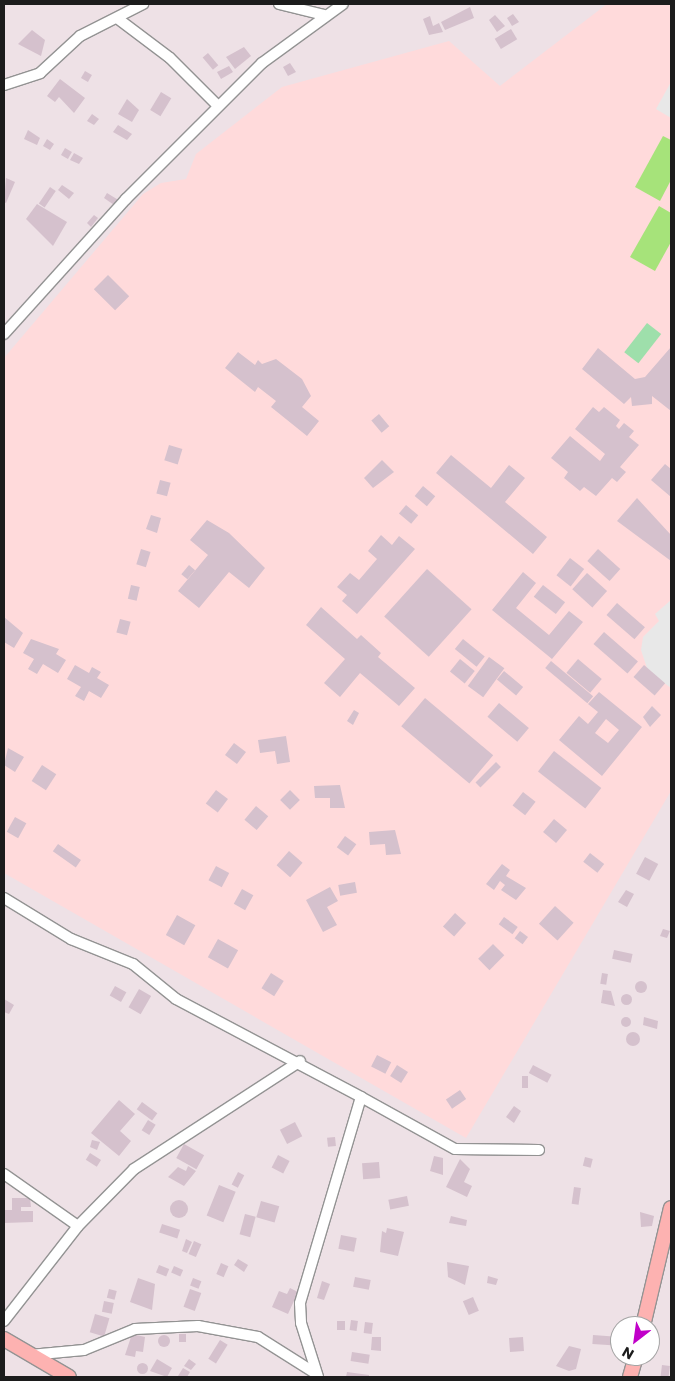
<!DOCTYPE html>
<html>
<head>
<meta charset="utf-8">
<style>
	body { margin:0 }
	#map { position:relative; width:675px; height:1381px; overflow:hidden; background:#eee1e6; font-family:Poppins,sans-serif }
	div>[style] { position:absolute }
	.education>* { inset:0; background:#ffdadb }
	.pitch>* { inset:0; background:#a6e37a }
	.parking>* { inset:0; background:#e8e8e8 }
	.water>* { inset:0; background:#9edfab; transform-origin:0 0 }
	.building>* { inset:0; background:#d5c1cd; transform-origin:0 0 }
	.round { border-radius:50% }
	.roads { filter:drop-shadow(1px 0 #939393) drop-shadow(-1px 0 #939393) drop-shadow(0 1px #939393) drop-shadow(0 -1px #939393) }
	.street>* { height:10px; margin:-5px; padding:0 5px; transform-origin:5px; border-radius:5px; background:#fff }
	.secondary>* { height:14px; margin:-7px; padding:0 7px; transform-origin:7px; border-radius:7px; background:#fdb2b1 }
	span { translate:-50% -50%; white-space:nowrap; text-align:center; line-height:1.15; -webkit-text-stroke:5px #fff; paint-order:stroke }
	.frame { position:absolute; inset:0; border:5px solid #1c1c1c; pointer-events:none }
	.north { position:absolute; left:610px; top:1316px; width:50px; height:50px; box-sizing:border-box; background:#fff; border:1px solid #a4a4a4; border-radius:50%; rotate:210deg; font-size:14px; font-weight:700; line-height:20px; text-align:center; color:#1c1c1c }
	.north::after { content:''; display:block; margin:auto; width:18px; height:22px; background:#c100c9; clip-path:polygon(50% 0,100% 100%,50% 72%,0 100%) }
</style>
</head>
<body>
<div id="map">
	<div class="education">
		<i style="clip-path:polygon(607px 4px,671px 4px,671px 791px,466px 1138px,4px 873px,4px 358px,143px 194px,161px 183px,186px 179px,196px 154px,282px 87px,449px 41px,500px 86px)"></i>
	</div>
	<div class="pitch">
		<i style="clip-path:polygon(663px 136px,671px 140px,671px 180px,660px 201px,635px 187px)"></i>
		<i style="clip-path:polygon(659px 206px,671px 213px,671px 242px,655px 271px,630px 257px)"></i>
	</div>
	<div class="parking">
		<i style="clip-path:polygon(671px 82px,671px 118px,656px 109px)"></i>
		<i style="clip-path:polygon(671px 600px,671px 688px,648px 671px,641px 650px,643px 637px,659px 621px,655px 614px)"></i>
	</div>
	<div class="water">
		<i style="left:647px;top:323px;width:18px;height:37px;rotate:38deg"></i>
	</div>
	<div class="building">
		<i style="clip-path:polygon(470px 7px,474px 18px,445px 30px,441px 22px)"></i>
		<i style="clip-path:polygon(513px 14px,519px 22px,512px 26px,507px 18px)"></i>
		<i style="clip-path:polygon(495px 15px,505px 26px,497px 32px,489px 20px)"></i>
		<i style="clip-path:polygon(430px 16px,433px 26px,439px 23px,443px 32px,429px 35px,423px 19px)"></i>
		<i style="left:511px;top:29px;width:12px;height:19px;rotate:59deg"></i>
		<i style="clip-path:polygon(32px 30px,45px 40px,41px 56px,18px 44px)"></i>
		<i style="clip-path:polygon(244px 47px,251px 56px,235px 69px,226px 57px)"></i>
		<i style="left:208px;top:53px;width:16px;height:7px;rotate:50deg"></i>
		<i style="clip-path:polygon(290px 63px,296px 72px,288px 76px,283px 67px)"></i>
		<i style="clip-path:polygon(229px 66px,233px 72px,221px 79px,217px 72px)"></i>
		<i style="left:85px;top:71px;width:8px;height:8px;rotate:30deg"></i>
		<i style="clip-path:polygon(60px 79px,85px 98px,74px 113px,59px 97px,55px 102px,47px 96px)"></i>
		<i style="left:161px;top:92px;width:12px;height:21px;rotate:31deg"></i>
		<i style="clip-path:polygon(127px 99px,139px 110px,132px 122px,118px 114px)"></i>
		<i style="clip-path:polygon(92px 114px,99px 119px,94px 125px,87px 121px)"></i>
		<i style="clip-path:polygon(118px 125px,132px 134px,127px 140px,113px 132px)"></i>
		<i style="clip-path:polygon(28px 130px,40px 138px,37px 145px,24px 139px)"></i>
		<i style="clip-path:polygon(47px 139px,54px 144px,50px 150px,43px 146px)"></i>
		<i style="left:65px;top:148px;width:8px;height:8px;rotate:30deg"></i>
		<i style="clip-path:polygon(74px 153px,83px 158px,79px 164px,70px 160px)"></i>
		<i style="clip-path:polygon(6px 178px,15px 182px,6px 203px,4px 202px)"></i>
		<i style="clip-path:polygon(62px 185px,74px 193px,69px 199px,58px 190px)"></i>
		<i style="left:50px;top:187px;width:7px;height:20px;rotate:34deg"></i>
		<i style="clip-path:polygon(107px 193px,120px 201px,117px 207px,104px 198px)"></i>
		<i style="clip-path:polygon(37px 204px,67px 222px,53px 246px,26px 219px)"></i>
		<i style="clip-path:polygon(94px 215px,98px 218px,91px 227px,87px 223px)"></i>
		<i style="left:108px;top:275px;width:30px;height:20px;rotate:45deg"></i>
		<i style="clip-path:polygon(671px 347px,671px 411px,652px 396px,652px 404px,632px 406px,631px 397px,624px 404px,582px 369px,598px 348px,635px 379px,645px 377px)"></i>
		<i style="clip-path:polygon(238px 352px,255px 365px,258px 360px,262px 364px,276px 359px,302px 379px,311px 396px,302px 407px,319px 421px,307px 436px,271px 407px,276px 401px,258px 387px,255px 392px,225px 368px)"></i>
		<i style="clip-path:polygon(593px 407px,599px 412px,604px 407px,620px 420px,616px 426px,619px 429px,624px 423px,634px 431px,629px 437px,639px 445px,620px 467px,626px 472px,617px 482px,612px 478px,596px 496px,584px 487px,580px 491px,564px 478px,568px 472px,551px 458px,570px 436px,600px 461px,605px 454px,575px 429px)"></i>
		<i style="left:379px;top:414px;width:16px;height:10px;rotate:50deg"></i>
		<i style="left:169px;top:445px;width:14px;height:16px;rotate:17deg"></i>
		<i style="clip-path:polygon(451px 455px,491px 488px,509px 465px,525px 478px,505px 502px,547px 537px,533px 554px,436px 473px)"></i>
		<i style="clip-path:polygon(382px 460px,394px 472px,373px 488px,364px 478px)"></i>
		<i style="clip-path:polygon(665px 464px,671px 469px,671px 497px,651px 480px)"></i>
		<i style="left:160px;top:480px;width:11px;height:14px;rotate:15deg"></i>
		<i style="left:423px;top:486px;width:16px;height:13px;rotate:40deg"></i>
		<i style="clip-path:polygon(637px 498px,671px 535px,671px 561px,617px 521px)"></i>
		<i style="left:406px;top:505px;width:16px;height:11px;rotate:40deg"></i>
		<i style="clip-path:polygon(151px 515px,161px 518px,157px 533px,146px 529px)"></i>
		<i style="clip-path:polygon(207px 520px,229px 533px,265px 568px,249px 588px,229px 572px,199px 608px,178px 591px,208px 555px,190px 540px)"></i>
		<i style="clip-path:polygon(381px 535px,392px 545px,399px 536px,415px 549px,357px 614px,342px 601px,347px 595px,337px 587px,350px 573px,359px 580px,377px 559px,368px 551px)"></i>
		<i style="left:141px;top:549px;width:10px;height:16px;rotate:17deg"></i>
		<i style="left:598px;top:549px;width:30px;height:16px;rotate:42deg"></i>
		<i style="left:570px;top:558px;width:18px;height:22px;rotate:38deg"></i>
		<i style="left:189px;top:565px;width:8px;height:12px;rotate:40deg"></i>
		<i style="left:427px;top:569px;width:60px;height:64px;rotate:42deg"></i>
		<i style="clip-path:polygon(523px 572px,536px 583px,516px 608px,549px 635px,569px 611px,583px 622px,552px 659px,492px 610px)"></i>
		<i style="left:587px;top:573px;width:27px;height:22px;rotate:42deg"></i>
		<i style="left:131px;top:585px;width:9px;height:14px;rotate:13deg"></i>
		<i style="left:543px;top:585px;width:28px;height:15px;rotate:38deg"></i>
		<i style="left:617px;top:603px;width:37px;height:16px;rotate:41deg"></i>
		<i style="clip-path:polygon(321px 607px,357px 639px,361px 635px,381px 653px,378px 657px,415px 688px,399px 706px,360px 673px,340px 697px,324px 683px,345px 659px,306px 625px)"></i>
		<i style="clip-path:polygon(4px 617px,23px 633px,14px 648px,4px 642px)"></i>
		<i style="left:120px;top:619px;width:11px;height:14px;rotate:15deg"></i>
		<i style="left:604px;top:632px;width:45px;height:16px;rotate:41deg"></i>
		<i style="clip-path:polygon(31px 639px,59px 649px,56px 654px,66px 660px,58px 673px,43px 664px,37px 674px,28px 669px,34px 659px,23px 653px)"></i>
		<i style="left:463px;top:639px;width:28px;height:13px;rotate:39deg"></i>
		<i style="left:489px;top:657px;width:19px;height:36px;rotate:36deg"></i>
		<i style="left:460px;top:659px;width:19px;height:16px;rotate:39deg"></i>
		<i style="left:578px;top:659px;width:31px;height:18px;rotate:40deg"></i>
		<i style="left:551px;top:661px;width:55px;height:9px;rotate:40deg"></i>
		<i style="clip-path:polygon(75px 665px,89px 673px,92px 667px,101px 672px,97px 678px,109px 685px,101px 698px,89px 691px,84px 701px,75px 696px,81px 687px,67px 679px)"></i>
		<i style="left:644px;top:665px;width:28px;height:16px;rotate:41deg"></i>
		<i style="left:504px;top:671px;width:25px;height:11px;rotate:40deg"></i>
		<i style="clip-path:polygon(evenodd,599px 692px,642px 727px,602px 776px,559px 740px,579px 716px,588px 724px,598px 712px,588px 704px,599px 692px,606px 719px,619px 730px,608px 743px,595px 733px,606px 719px)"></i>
		<i style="left:425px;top:698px;width:89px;height:37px;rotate:40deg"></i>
		<i style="left:499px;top:703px;width:39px;height:18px;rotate:40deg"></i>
		<i style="clip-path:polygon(652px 706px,661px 715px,650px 727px,643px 717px)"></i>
		<i style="clip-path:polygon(354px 710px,359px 713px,353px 725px,347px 721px)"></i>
		<i style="clip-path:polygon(286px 736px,290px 762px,277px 764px,275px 751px,260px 753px,258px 740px)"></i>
		<i style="left:234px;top:743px;width:15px;height:15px;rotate:37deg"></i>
		<i style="clip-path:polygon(8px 748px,24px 757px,15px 772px,4px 765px)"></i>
		<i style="left:554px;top:751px;width:60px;height:26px;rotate:38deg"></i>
		<i style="left:496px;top:762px;width:7px;height:29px;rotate:45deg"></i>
		<i style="left:42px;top:765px;width:17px;height:19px;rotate:33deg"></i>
		<i style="clip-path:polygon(340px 785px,345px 808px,330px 808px,330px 798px,315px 798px,314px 786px)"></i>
		<i style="left:216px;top:790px;width:15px;height:17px;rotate:37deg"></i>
		<i style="left:290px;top:790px;width:14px;height:14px;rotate:45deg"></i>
		<i style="left:523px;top:792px;width:16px;height:17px;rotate:38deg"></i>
		<i style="left:256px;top:806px;width:16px;height:18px;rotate:40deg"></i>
		<i style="left:15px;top:817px;width:13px;height:17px;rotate:29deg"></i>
		<i style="left:554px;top:819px;width:17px;height:17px;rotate:40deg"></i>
		<i style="clip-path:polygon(395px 830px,401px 854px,386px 855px,385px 844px,370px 845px,369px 832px)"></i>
		<i style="left:345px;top:836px;width:14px;height:14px;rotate:36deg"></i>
		<i style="left:58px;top:844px;width:28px;height:9px;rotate:35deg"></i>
		<i style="left:289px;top:851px;width:18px;height:19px;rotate:41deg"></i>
		<i style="left:590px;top:853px;width:18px;height:11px;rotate:38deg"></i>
		<i style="left:645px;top:857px;width:15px;height:19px;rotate:28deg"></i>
		<i style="clip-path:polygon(502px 864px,510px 870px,506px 876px,526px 888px,516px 900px,501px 890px,505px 885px,500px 881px,494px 890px,486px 884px)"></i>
		<i style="left:216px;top:866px;width:15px;height:16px;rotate:28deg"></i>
		<i style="left:355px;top:882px;width:11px;height:17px;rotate:80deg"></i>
		<i style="clip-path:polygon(330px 887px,338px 901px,327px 907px,337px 925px,323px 932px,306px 900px)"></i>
		<i style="left:242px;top:889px;width:13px;height:17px;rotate:29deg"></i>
		<i style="clip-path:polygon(626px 890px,634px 894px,627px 907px,618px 902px)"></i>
		<i style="left:555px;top:906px;width:25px;height:24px;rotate:42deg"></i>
		<i style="left:455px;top:913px;width:15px;height:18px;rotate:42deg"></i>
		<i style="left:177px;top:915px;width:21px;height:23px;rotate:29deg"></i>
		<i style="left:504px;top:917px;width:17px;height:9px;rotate:36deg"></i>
		<i style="clip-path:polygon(663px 929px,670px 931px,667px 938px,660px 936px)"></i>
		<i style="left:520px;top:931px;width:10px;height:9px;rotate:37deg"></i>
		<i style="left:218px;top:939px;width:23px;height:21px;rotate:29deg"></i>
		<i style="left:493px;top:944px;width:16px;height:21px;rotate:45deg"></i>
		<i style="left:614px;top:950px;width:19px;height:9px;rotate:12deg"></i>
		<i style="left:271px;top:973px;width:15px;height:18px;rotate:32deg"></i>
		<i style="left:602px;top:973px;width:6px;height:11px;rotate:9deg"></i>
		<i class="round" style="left:635px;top:981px;width:12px;height:12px"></i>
		<i style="left:115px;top:986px;width:13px;height:11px;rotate:29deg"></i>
		<i style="left:139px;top:989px;width:14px;height:21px;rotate:30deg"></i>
		<i style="clip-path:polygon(603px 990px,611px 991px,615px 1006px,601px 1003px)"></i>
		<i class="round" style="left:620.5px;top:993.5px;width:11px;height:11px"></i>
		<i style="clip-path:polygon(4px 999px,14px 1005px,9px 1014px,4px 1012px)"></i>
		<i class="round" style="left:621px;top:1017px;width:10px;height:10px"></i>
		<i style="clip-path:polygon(644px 1017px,658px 1021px,657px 1029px,643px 1025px)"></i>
		<i class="round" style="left:626px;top:1032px;width:14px;height:14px"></i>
		<i style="left:377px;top:1055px;width:16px;height:13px;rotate:27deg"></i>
		<i style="left:397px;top:1065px;width:13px;height:13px;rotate:32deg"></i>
		<i style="left:533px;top:1065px;width:21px;height:9px;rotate:28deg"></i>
		<i style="left:522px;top:1076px;width:6px;height:12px"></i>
		<i style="left:460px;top:1090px;width:11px;height:17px;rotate:56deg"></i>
		<i style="clip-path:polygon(119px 1100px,135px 1114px,120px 1131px,131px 1141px,119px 1156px,91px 1133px)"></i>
		<i style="left:142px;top:1102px;width:19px;height:9px;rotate:36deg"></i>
		<i style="clip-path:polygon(514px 1106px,521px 1111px,514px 1123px,506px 1117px)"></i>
		<i style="left:148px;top:1120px;width:9px;height:12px;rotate:32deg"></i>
		<i style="left:295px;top:1122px;width:16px;height:17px;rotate:63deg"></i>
		<i style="left:335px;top:1137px;width:9px;height:8px;rotate:84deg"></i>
		<i style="clip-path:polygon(92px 1140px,100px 1142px,97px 1150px,90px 1147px)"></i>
		<i style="left:184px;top:1144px;width:23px;height:16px;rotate:29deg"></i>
		<i style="left:90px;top:1153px;width:13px;height:8px;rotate:32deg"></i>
		<i style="left:278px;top:1155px;width:13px;height:14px;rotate:27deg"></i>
		<i style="clip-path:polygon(434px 1156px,443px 1158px,443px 1175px,430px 1171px)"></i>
		<i style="left:585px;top:1157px;width:8px;height:9px;rotate:14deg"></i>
		<i style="clip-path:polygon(460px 1159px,470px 1169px,464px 1182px,472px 1186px,467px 1197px,446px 1187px)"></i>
		<i style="left:379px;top:1162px;width:16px;height:17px;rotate:86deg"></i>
		<i style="clip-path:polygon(188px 1166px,196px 1171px,184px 1186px,168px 1177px,178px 1167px,186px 1171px)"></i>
		<i style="left:238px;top:1172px;width:7px;height:14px;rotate:27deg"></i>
		<i style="left:219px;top:1185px;width:18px;height:33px;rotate:22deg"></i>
		<i style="left:574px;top:1187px;width:7px;height:17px;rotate:8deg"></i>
		<i style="left:407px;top:1196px;width:10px;height:19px;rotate:79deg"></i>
		<i style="clip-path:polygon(12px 1198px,30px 1198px,31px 1207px,21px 1207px,21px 1211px,33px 1211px,33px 1222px,4px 1223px,4px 1210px,12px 1210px)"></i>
		<i class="round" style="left:170px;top:1200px;width:18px;height:18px"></i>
		<i style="left:261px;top:1201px;width:19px;height:17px;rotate:16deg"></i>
		<i style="clip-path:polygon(640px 1212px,654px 1216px,652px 1226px,641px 1227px)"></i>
		<i style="left:245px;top:1214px;width:11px;height:21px;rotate:15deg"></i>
		<i style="clip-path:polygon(451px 1216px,467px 1220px,466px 1226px,449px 1223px)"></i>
		<i style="left:162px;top:1224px;width:19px;height:9px;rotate:18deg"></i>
		<i style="clip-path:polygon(387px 1228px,404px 1232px,398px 1256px,380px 1252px,382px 1231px,386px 1233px)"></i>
		<i style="left:341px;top:1235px;width:16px;height:14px;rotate:11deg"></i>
		<i style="clip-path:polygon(186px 1239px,192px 1242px,187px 1253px,182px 1251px)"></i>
		<i style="left:194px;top:1241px;width:8px;height:14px;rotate:23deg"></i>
		<i style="clip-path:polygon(238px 1259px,248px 1265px,244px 1272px,234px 1265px)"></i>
		<i style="clip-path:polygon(447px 1262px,469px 1266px,465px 1285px,448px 1277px)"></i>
		<i style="left:221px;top:1263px;width:8px;height:12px;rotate:23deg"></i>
		<i style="left:159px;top:1265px;width:11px;height:8px;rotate:22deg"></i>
		<i style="left:174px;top:1266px;width:10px;height:7px;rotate:24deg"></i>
		<i style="clip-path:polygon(488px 1276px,498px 1279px,496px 1285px,487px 1283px)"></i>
		<i style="left:355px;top:1277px;width:16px;height:10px;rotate:11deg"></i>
		<i style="clip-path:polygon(138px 1278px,155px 1284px,152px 1310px,130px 1302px)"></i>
		<i style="left:193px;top:1278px;width:9px;height:8px;rotate:21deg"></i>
		<i style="clip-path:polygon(322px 1281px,330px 1284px,324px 1300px,317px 1298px)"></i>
		<i style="clip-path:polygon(290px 1288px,298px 1292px,288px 1314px,272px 1307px,279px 1291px,287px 1294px)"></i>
		<i style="left:109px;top:1289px;width:8px;height:9px;rotate:14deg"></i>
		<i style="left:190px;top:1289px;width:12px;height:19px;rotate:20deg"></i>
		<i style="left:473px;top:1297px;width:15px;height:11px;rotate:67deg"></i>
		<i style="left:104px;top:1301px;width:10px;height:11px;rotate:11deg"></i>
		<i style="left:95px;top:1314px;width:15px;height:19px;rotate:16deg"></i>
		<i style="left:351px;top:1320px;width:7px;height:10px;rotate:8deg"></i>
		<i style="left:337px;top:1321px;width:8px;height:9px"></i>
		<i style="left:365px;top:1322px;width:8px;height:11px;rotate:7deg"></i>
		<i style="clip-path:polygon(132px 1334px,145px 1337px,143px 1352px,136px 1351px,135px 1357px,125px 1355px)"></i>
		<i style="left:179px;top:1334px;width:7px;height:8px"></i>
		<i style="left:593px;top:1335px;width:27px;height:9px;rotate:4deg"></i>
		<i class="round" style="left:158px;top:1335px;width:12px;height:12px"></i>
		<i style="clip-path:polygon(372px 1337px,381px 1337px,381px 1351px,371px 1350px)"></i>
		<i style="left:523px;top:1337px;width:14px;height:14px;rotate:86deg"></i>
		<i style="left:220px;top:1340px;width:9px;height:22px;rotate:32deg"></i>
		<i style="clip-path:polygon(569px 1346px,581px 1349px,576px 1369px,569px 1371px,556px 1366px)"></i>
		<i style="left:352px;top:1352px;width:18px;height:9px;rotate:9deg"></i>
		<i style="clip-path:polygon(157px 1359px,172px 1368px,167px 1377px,150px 1371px)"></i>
		<i style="clip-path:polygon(189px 1359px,196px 1364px,191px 1370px,184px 1366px)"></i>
		<i class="round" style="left:136.5px;top:1362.5px;width:11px;height:11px"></i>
		<i style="left:662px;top:1365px;width:8px;height:12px;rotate:7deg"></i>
		<i style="clip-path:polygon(183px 1368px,190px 1372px,187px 1377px,178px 1376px)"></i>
		<i style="clip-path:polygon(347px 1372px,369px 1375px,369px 1377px,346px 1377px)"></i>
	</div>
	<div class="roads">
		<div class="street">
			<i style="left:279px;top:4px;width:46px;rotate:13.7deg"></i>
			<i style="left:117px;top:18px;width:66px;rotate:37deg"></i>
			<i style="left:170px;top:58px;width:68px;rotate:45deg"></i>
			<i style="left:4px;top:85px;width:38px;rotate:-18deg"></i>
			<i style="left:40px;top:73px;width:54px;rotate:-42.8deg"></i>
			<i style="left:80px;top:36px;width:71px;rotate:-26.9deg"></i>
			<i style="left:4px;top:334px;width:182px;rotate:-47.9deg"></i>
			<i style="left:126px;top:199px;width:192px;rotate:-45deg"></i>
			<i style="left:262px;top:63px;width:100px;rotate:-36.1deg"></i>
			<i style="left:4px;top:898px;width:79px;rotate:31.5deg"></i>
			<i style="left:71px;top:939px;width:67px;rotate:22deg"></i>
			<i style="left:133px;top:964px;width:55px;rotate:39.1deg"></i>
			<i style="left:176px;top:999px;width:209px;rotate:27.9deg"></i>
			<i style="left:361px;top:1097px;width:215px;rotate:106.5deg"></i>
			<i style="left:300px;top:1303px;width:20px;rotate:87deg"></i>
			<i style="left:301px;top:1323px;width:57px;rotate:72.5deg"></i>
			<i style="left:361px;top:1097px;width:107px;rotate:29deg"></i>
			<i style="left:455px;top:1149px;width:84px;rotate:0.7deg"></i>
			<i style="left:4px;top:1174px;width:90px;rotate:35.1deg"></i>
			<i style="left:4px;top:1321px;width:120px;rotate:-52.1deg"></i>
			<i style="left:78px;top:1226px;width:80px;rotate:-45.5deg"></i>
			<i style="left:134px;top:1169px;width:198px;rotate:-33deg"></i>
			<i style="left:30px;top:1355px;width:54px;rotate:-5.3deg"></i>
			<i style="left:84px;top:1350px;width:55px;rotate:-22.4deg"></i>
			<i style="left:135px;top:1329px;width:63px;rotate:-2.7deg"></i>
			<i style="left:198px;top:1326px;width:61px;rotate:10.4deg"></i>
			<i style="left:258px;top:1337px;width:67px;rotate:32.3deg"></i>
		</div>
		<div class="secondary">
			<i style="left:643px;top:1326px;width:121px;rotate:-76.7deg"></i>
			<i style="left:4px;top:1339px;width:75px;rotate:30.3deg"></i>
			<i style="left:630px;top:1377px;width:22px;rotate:-74deg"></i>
		</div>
	</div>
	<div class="frame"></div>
	<div class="north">N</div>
</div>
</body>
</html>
